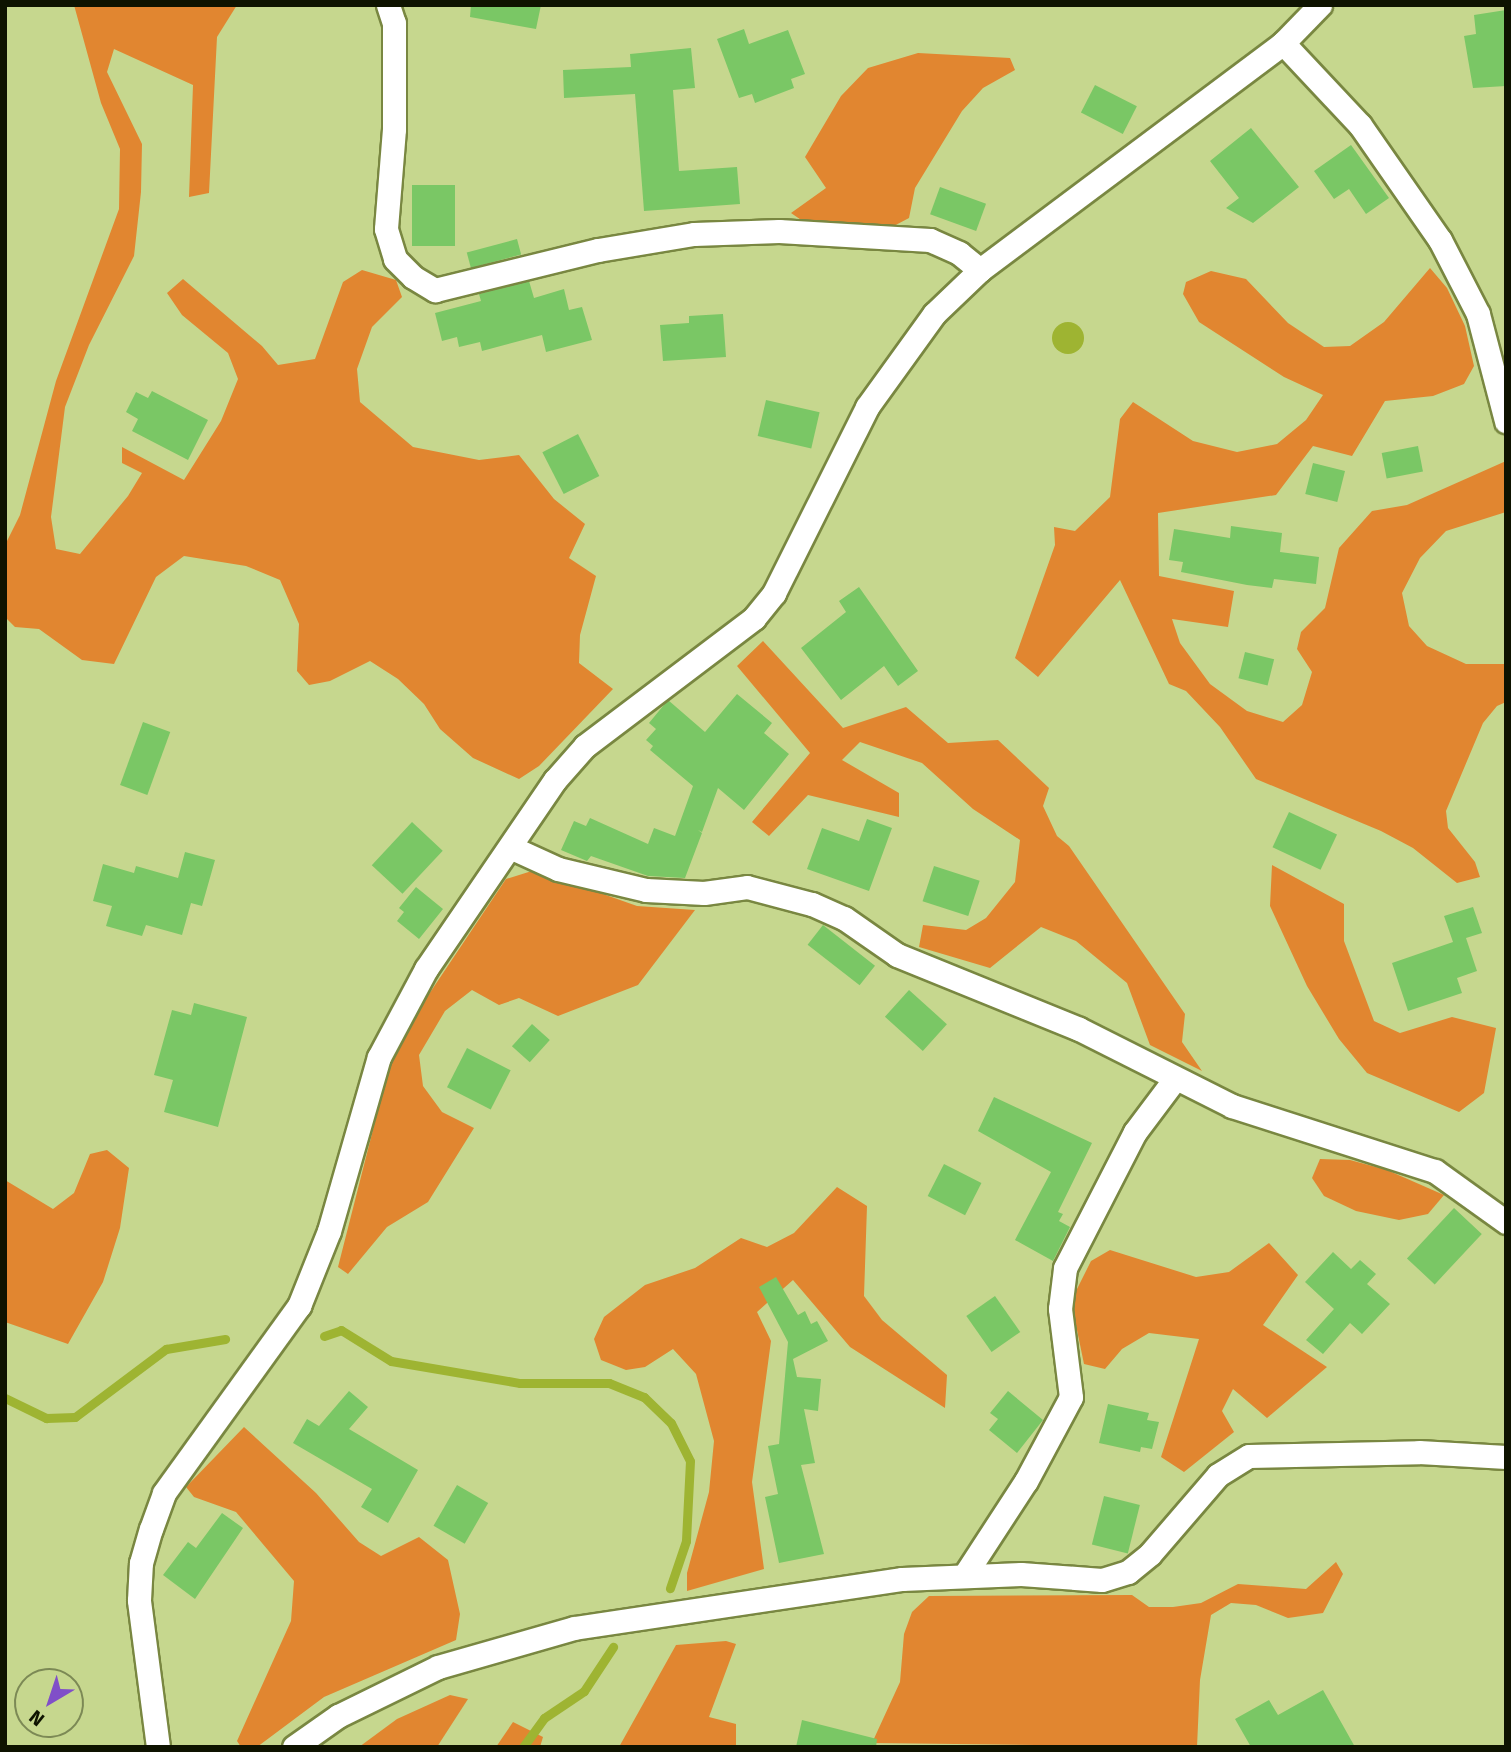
<!DOCTYPE html>
<html>
<head>
<meta charset="utf-8">
<style>
	body { margin:0 }
	#map { position:relative; width:1511px; height:1752px; overflow:hidden; background:#c6d78e; font-family:"Fira Sans",sans-serif }
	div>[style] { position:absolute }
	.green>* { inset:0; background:#e18630 }
	.water>* { inset:0; background:#9eb432 }
	.round { border-radius:50% }
	.stream>* { height:9px; margin:-4.5px; padding:0 4.5px; transform-origin:4.5px; border-radius:4.5px; background:#9eb432 }
	.building>* { inset:0; background:#7ac765; transform-origin:0 0 }
	.roads { filter:drop-shadow(2px 0 #798741) drop-shadow(-2px 0 #798741) drop-shadow(0 2px #798741) drop-shadow(0 -2px #798741) }
	.street>* { height:23px; margin:-11.5px; padding:0 11.5px; transform-origin:11.5px; border-radius:11.5px; background:#fff }
	span { translate:-50% -50%; white-space:nowrap; text-align:center; line-height:1.15; -webkit-text-stroke:7px #c6d78e; paint-order:stroke }
	.frame { position:absolute; inset:0; border:7px solid #0e1300; pointer-events:none }
	.north { position:absolute; left:14px; top:1668px; width:70px; height:70px; box-sizing:border-box; background:#c6d78e; border:2px solid #7c8955; border-radius:50%; rotate:219deg; font-size:19px; font-weight:700; line-height:28px; text-align:center; color:#0e1300 }
	.north::after { content:''; display:block; margin:auto; width:24px; height:32px; background:#804fc8; clip-path:polygon(50% 0,100% 100%,50% 72%,0 100%) }
</style>
</head>
<body>
<div id="map">
	<div class="green">
		<i style="clip-path:polygon(74px 5px,237px 5px,217px 37px,209px 193px,189px 197px,193px 85px,114px 49px,107px 72px,142px 144px,141px 192px,134px 256px,89px 345px,65px 407px,51px 517px,56px 549px,80px 554px,128px 496px,142px 473px,122px 463px,122px 447px,184px 480px,221px 421px,238px 379px,228px 353px,182px 315px,167px 293px,183px 279px,262px 346px,278px 365px,315px 359px,343px 282px,362px 270px,396px 280px,402px 297px,372px 327px,357px 369px,360px 402px,413px 447px,479px 460px,519px 455px,554px 499px,585px 524px,569px 558px,596px 576px,580px 635px,579px 663px,613px 689px,539px 766px,519px 779px,473px 758px,440px 729px,424px 704px,398px 679px,370px 661px,330px 681px,309px 685px,297px 671px,299px 624px,280px 580px,246px 566px,184px 556px,156px 577px,114px 664px,82px 660px,39px 629px,15px 627px,5px 617px,5px 545px,20px 515px,56px 381px,119px 209px,120px 149px,101px 103px)"></i>
		<i style="clip-path:polygon(918px 53px,1010px 58px,1015px 70px,983px 88px,962px 111px,915px 188px,909px 218px,890px 228px,810px 226px,791px 213px,826px 188px,805px 157px,841px 96px,868px 68px)"></i>
		<i style="clip-path:polygon(1430px 268px,1447px 288px,1465px 326px,1474px 366px,1464px 384px,1433px 396px,1385px 401px,1352px 456px,1313px 446px,1276px 495px,1158px 513px,1159px 576px,1234px 591px,1228px 627px,1172px 619px,1180px 643px,1210px 684px,1247px 711px,1283px 722px,1302px 705px,1312px 672px,1297px 649px,1301px 632px,1325px 608px,1339px 548px,1372px 511px,1407px 505px,1506px 461px,1506px 512px,1446px 531px,1420px 558px,1402px 593px,1409px 626px,1427px 646px,1466px 664px,1506px 664px,1506px 702px,1497px 706px,1483px 723px,1446px 811px,1448px 828px,1475px 862px,1480px 877px,1457px 883px,1413px 848px,1381px 831px,1256px 779px,1220px 727px,1186px 691px,1169px 684px,1120px 580px,1038px 677px,1015px 658px,1055px 545px,1054px 527px,1075px 531px,1110px 497px,1120px 419px,1133px 402px,1193px 441px,1237px 452px,1277px 444px,1306px 420px,1323px 395px,1284px 377px,1199px 322px,1183px 294px,1186px 282px,1211px 271px,1246px 279px,1288px 323px,1324px 347px,1350px 346px,1384px 322px)"></i>
		<i style="clip-path:polygon(763px 641px,843px 728px,906px 707px,948px 743px,998px 740px,1049px 788px,1043px 806px,1057px 836px,1069px 846px,1185px 1014px,1182px 1042px,1202px 1071px,1150px 1045px,1127px 983px,1076px 941px,1041px 927px,990px 968px,919px 947px,923px 925px,966px 930px,986px 918px,1015px 882px,1020px 840px,973px 809px,922px 763px,860px 742px,842px 760px,899px 793px,899px 817px,808px 795px,769px 836px,752px 822px,810px 753px,737px 666px)"></i>
		<i style="clip-path:polygon(1272px 865px,1344px 904px,1344px 941px,1374px 1021px,1400px 1033px,1452px 1017px,1496px 1028px,1484px 1093px,1459px 1112px,1367px 1073px,1339px 1039px,1307px 986px,1270px 906px)"></i>
		<i style="clip-path:polygon(535px 870px,637px 906px,695px 910px,638px 985px,558px 1016px,519px 998px,499px 1005px,472px 990px,445px 1011px,419px 1055px,423px 1086px,442px 1112px,474px 1128px,428px 1202px,387px 1227px,348px 1274px,338px 1267px,390px 1063px,419px 1009px,506px 879px)"></i>
		<i style="clip-path:polygon(107px 1150px,129px 1168px,120px 1228px,103px 1282px,68px 1344px,5px 1322px,5px 1180px,53px 1209px,74px 1193px,90px 1154px)"></i>
		<i style="clip-path:polygon(1320px 1159px,1350px 1160px,1387px 1170px,1444px 1195px,1428px 1214px,1399px 1220px,1356px 1211px,1324px 1196px,1312px 1178px)"></i>
		<i style="clip-path:polygon(837px 1187px,867px 1206px,864px 1296px,882px 1320px,947px 1375px,945px 1408px,850px 1347px,793px 1280px,757px 1312px,771px 1341px,752px 1482px,764px 1569px,687px 1591px,687px 1573px,709px 1492px,714px 1441px,696px 1374px,673px 1349px,645px 1367px,626px 1370px,601px 1360px,594px 1339px,604px 1317px,645px 1285px,695px 1268px,741px 1238px,767px 1247px,794px 1233px)"></i>
		<i style="clip-path:polygon(1269px 1243px,1298px 1275px,1263px 1325px,1327px 1367px,1267px 1418px,1233px 1389px,1222px 1411px,1234px 1432px,1184px 1472px,1161px 1457px,1199px 1339px,1149px 1333px,1122px 1349px,1105px 1369px,1084px 1364px,1071px 1301px,1091px 1261px,1110px 1250px,1196px 1277px,1229px 1272px)"></i>
		<i style="clip-path:polygon(244px 1427px,316px 1493px,359px 1542px,381px 1556px,419px 1537px,448px 1560px,460px 1614px,456px 1640px,324px 1697px,257px 1747px,241px 1747px,237px 1741px,291px 1621px,294px 1581px,236px 1512px,194px 1497px,186px 1487px)"></i>
		<i style="clip-path:polygon(1336px 1562px,1343px 1574px,1323px 1613px,1288px 1618px,1256px 1605px,1231px 1603px,1211px 1615px,1200px 1680px,1197px 1747px,872px 1743px,900px 1682px,904px 1634px,912px 1612px,929px 1596px,1132px 1595px,1149px 1607px,1173px 1607px,1201px 1603px,1238px 1584px,1306px 1589px)"></i>
		<i style="clip-path:polygon(726px 1641px,736px 1644px,709px 1717px,736px 1724px,736px 1747px,619px 1747px,676px 1645px)"></i>
		<i style="clip-path:polygon(450px 1695px,468px 1699px,437px 1747px,359px 1747px,397px 1719px)"></i>
		<i style="clip-path:polygon(513px 1722px,543px 1737px,540px 1747px,496px 1747px)"></i>
	</div>
	<div class="water">
		<i class="round" style="left:1052px;top:322px;width:32px;height:32px"></i>
	</div>
	<div class="stream">
		<i style="left:324px;top:1336px;width:18px;rotate:-19deg"></i>
		<i style="left:341px;top:1330px;width:59px;rotate:31.8deg"></i>
		<i style="left:391px;top:1361px;width:131px;rotate:9.7deg"></i>
		<i style="left:520px;top:1383px;width:89px"></i>
		<i style="left:609px;top:1383px;width:38px;rotate:22deg"></i>
		<i style="left:644px;top:1397px;width:37px;rotate:44deg"></i>
		<i style="left:671px;top:1423px;width:42px;rotate:63.4deg"></i>
		<i style="left:690px;top:1461px;width:80px;rotate:92.9deg"></i>
		<i style="left:686px;top:1541px;width:50px;rotate:108.8deg"></i>
		<i style="left:5px;top:1398px;width:46px;rotate:26deg"></i>
		<i style="left:46px;top:1418px;width:29px;rotate:-2deg"></i>
		<i style="left:75px;top:1417px;width:114px;rotate:-36.8deg"></i>
		<i style="left:166px;top:1349px;width:60px;rotate:-9.6deg"></i>
		<i style="left:523px;top:1747px;width:36px;rotate:-54deg"></i>
		<i style="left:544px;top:1718px;width:48px;rotate:-34deg"></i>
		<i style="left:584px;top:1691px;width:53px;rotate:-56.6deg"></i>
	</div>
	<div class="building">
		<i style="clip-path:polygon(471px 5px,541px 5px,536px 29px,470px 17px)"></i>
		<i style="clip-path:polygon(1506px 10px,1506px 86px,1473px 88px,1464px 36px,1476px 34px,1474px 15px)"></i>
		<i style="clip-path:polygon(744px 29px,749px 44px,788px 30px,805px 74px,791px 79px,794px 88px,755px 103px,752px 94px,739px 98px,717px 39px)"></i>
		<i style="clip-path:polygon(691px 48px,695px 88px,673px 90px,679px 171px,737px 167px,740px 204px,644px 211px,635px 94px,564px 98px,563px 70px,631px 67px,630px 54px)"></i>
		<i style="left:1095px;top:85px;width:47px;height:31px;rotate:27deg"></i>
		<i style="clip-path:polygon(1251px 128px,1299px 187px,1253px 223px,1226px 208px,1239px 198px,1210px 161px)"></i>
		<i style="clip-path:polygon(1351px 145px,1389px 198px,1366px 214px,1349px 189px,1334px 199px,1314px 171px)"></i>
		<i style="left:412px;top:185px;width:43px;height:61px"></i>
		<i style="left:940px;top:187px;width:49px;height:29px;rotate:20deg"></i>
		<i style="left:517px;top:239px;width:16px;height:52px;rotate:75deg"></i>
		<i style="clip-path:polygon(529px 281px,534px 298px,564px 289px,569px 310px,582px 307px,592px 340px,546px 352px,542px 335px,482px 351px,480px 342px,459px 347px,457px 337px,442px 341px,435px 313px,481px 301px,479px 294px)"></i>
		<i style="clip-path:polygon(723px 314px,726px 357px,663px 361px,660px 325px,689px 323px,689px 316px)"></i>
		<i style="clip-path:polygon(152px 391px,208px 420px,188px 460px,132px 431px,138px 419px,126px 412px,136px 392px,148px 398px)"></i>
		<i style="left:766px;top:400px;width:55px;height:37px;rotate:13deg"></i>
		<i style="left:578px;top:434px;width:47px;height:40px;rotate:63deg"></i>
		<i style="left:1418px;top:446px;width:26px;height:37px;rotate:79deg"></i>
		<i style="left:1313px;top:463px;width:33px;height:32px;rotate:14deg"></i>
		<i style="clip-path:polygon(1231px 526px,1282px 533px,1280px 552px,1319px 557px,1316px 584px,1274px 579px,1272px 588px,1247px 585px,1181px 572px,1183px 562px,1169px 560px,1174px 529px,1230px 538px)"></i>
		<i style="clip-path:polygon(859px 587px,918px 671px,898px 686px,884px 666px,841px 700px,801px 648px,846px 612px,839px 601px)"></i>
		<i style="left:1245px;top:652px;width:30px;height:27px;rotate:14deg"></i>
		<i style="clip-path:polygon(737px 694px,772px 723px,764px 733px,789px 754px,744px 810px,718px 788px,702px 832px,698px 830px,702px 833px,685px 878px,648px 876px,591px 856px,587px 861px,561px 850px,574px 821px,586px 826px,590px 818px,648px 844px,654px 828px,675px 836px,693px 786px,650px 750px,653px 746px,646px 740px,656px 729px,649px 723px,668px 700px,705px 732px)"></i>
		<i style="left:143px;top:722px;width:29px;height:67px;rotate:20deg"></i>
		<i style="left:1289px;top:812px;width:53px;height:39px;rotate:25deg"></i>
		<i style="clip-path:polygon(867px 819px,892px 828px,869px 891px,807px 869px,822px 828px,859px 841px)"></i>
		<i style="left:412px;top:822px;width:42px;height:59px;rotate:43deg"></i>
		<i style="clip-path:polygon(185px 852px,215px 860px,202px 906px,191px 903px,182px 935px,146px 925px,142px 936px,106px 926px,112px 906px,93px 901px,103px 864px,134px 873px,136px 866px,178px 878px)"></i>
		<i style="left:934px;top:866px;width:48px;height:37px;rotate:18deg"></i>
		<i style="clip-path:polygon(416px 887px,443px 909px,419px 939px,397px 921px,404px 912px,399px 908px)"></i>
		<i style="clip-path:polygon(1473px 907px,1482px 933px,1466px 938px,1477px 971px,1457px 978px,1462px 993px,1408px 1011px,1392px 963px,1453px 942px,1444px 916px)"></i>
		<i style="left:823px;top:925px;width:66px;height:25px;rotate:38deg"></i>
		<i style="left:909px;top:990px;width:51px;height:36px;rotate:42deg"></i>
		<i style="clip-path:polygon(194px 1003px,247px 1017px,218px 1127px,164px 1112px,173px 1080px,154px 1075px,172px 1010px,191px 1015px)"></i>
		<i style="left:532px;top:1024px;width:24px;height:30px;rotate:42deg"></i>
		<i style="left:467px;top:1048px;width:49px;height:44px;rotate:27deg"></i>
		<i style="clip-path:polygon(994px 1097px,1092px 1143px,1058px 1212px,1063px 1214px,1059px 1221px,1070px 1227px,1053px 1261px,1015px 1240px,1051px 1172px,978px 1131px)"></i>
		<i style="left:944px;top:1164px;width:42px;height:36px;rotate:27deg"></i>
		<i style="left:1454px;top:1208px;width:38px;height:69px;rotate:43deg"></i>
		<i style="clip-path:polygon(1333px 1252px,1351px 1269px,1360px 1260px,1376px 1274px,1367px 1284px,1390px 1304px,1362px 1334px,1350px 1323px,1323px 1354px,1306px 1340px,1334px 1309px,1305px 1282px)"></i>
		<i style="clip-path:polygon(776px 1277px,798px 1315px,805px 1311px,811px 1324px,817px 1321px,828px 1341px,793px 1359px,797px 1377px,821px 1379px,818px 1411px,804px 1409px,815px 1463px,801px 1465px,824px 1554px,779px 1563px,765px 1497px,778px 1494px,768px 1446px,779px 1444px,788px 1342px,759px 1287px)"></i>
		<i style="left:995px;top:1296px;width:44px;height:35px;rotate:55deg"></i>
		<i style="clip-path:polygon(349px 1391px,368px 1407px,349px 1429px,418px 1470px,388px 1523px,361px 1507px,372px 1489px,293px 1443px,307px 1419px,319px 1426px)"></i>
		<i style="clip-path:polygon(1008px 1391px,1043px 1420px,1017px 1453px,989px 1430px,998px 1419px,990px 1413px)"></i>
		<i style="clip-path:polygon(1108px 1404px,1149px 1413px,1147px 1420px,1159px 1422px,1152px 1449px,1141px 1447px,1140px 1452px,1099px 1443px)"></i>
		<i style="left:457px;top:1485px;width:36px;height:47px;rotate:30deg"></i>
		<i style="left:1104px;top:1496px;width:37px;height:50px;rotate:14deg"></i>
		<i style="clip-path:polygon(222px 1513px,243px 1528px,195px 1599px,163px 1575px,188px 1542px,196px 1548px)"></i>
		<i style="clip-path:polygon(1323px 1690px,1355px 1747px,1251px 1747px,1235px 1719px,1269px 1700px,1278px 1715px)"></i>
		<i style="clip-path:polygon(802px 1720px,877px 1739px,876px 1747px,796px 1747px)"></i>
	</div>
	<div class="roads">
		<div class="street">
			<i style="left:388px;top:5px;width:19px;rotate:72deg"></i>
			<i style="left:394px;top:23px;width:106px;rotate:90deg"></i>
			<i style="left:394px;top:129px;width:100px;rotate:94.6deg"></i>
			<i style="left:386px;top:229px;width:31px;rotate:73deg"></i>
			<i style="left:395px;top:259px;width:25px;rotate:45deg"></i>
			<i style="left:413px;top:277px;width:26px;rotate:31deg"></i>
			<i style="left:435px;top:290px;width:168px;rotate:-13.8deg"></i>
			<i style="left:598px;top:250px;width:97px;rotate:-9.5deg"></i>
			<i style="left:694px;top:234px;width:85px;rotate:-2deg"></i>
			<i style="left:779px;top:231px;width:151px;rotate:3.4deg"></i>
			<i style="left:930px;top:240px;width:32px;rotate:24deg"></i>
			<i style="left:959px;top:253px;width:27px;rotate:39deg"></i>
			<i style="left:1283px;top:43px;width:112px;rotate:46.8deg"></i>
			<i style="left:1360px;top:125px;width:140px;rotate:55.2deg"></i>
			<i style="left:1440px;top:240px;width:83px;rotate:62.8deg"></i>
			<i style="left:1478px;top:314px;width:111px;rotate:75.3deg"></i>
			<i style="left:510px;top:847px;width:53px;rotate:24.6deg"></i>
			<i style="left:558px;top:869px;width:90px;rotate:13.4deg"></i>
			<i style="left:646px;top:890px;width:58px;rotate:3deg"></i>
			<i style="left:704px;top:893px;width:43px;rotate:-7.9deg"></i>
			<i style="left:747px;top:887px;width:67px;rotate:14.7deg"></i>
			<i style="left:812px;top:904px;width:35px;rotate:24deg"></i>
			<i style="left:844px;top:918px;width:65px;rotate:34.9deg"></i>
			<i style="left:897px;top:955px;width:196px;rotate:22.1deg"></i>
			<i style="left:1079px;top:1029px;width:171px;rotate:26.7deg"></i>
			<i style="left:1232px;top:1106px;width:213px;rotate:17.8deg"></i>
			<i style="left:1435px;top:1171px;width:87px;rotate:35.7deg"></i>
			<i style="left:964px;top:1576px;width:113px;rotate:-56.9deg"></i>
			<i style="left:1026px;top:1481px;width:95px;rotate:-61.8deg"></i>
			<i style="left:1071px;top:1397px;width:89px;rotate:-97.1deg"></i>
			<i style="left:1060px;top:1309px;width:41px;rotate:-83deg"></i>
			<i style="left:1065px;top:1268px;width:153px;rotate:-62.8deg"></i>
			<i style="left:1135px;top:1132px;width:65px;rotate:-53.1deg"></i>
			<i style="left:158px;top:1747px;width:148px;rotate:-97.4deg"></i>
			<i style="left:139px;top:1600px;width:37px;rotate:-87deg"></i>
			<i style="left:141px;top:1563px;width:35px;rotate:-74deg"></i>
			<i style="left:151px;top:1529px;width:38px;rotate:-70deg"></i>
			<i style="left:164px;top:1493px;width:231px;rotate:-54.2deg"></i>
			<i style="left:299px;top:1306px;width:81px;rotate:-68.2deg"></i>
			<i style="left:329px;top:1231px;width:181px;rotate:-74deg"></i>
			<i style="left:379px;top:1057px;width:100px;rotate:-61.9deg"></i>
			<i style="left:426px;top:969px;width:229px;rotate:-55.7deg"></i>
			<i style="left:555px;top:780px;width:45px;rotate:-48.6deg"></i>
			<i style="left:585px;top:746px;width:212px;rotate:-37.1deg"></i>
			<i style="left:754px;top:618px;width:32px;rotate:-51deg"></i>
			<i style="left:774px;top:593px;width:208px;rotate:-63.4deg"></i>
			<i style="left:867px;top:407px;width:115px;rotate:-54.2deg"></i>
			<i style="left:934px;top:314px;width:64px;rotate:-43.7deg"></i>
			<i style="left:980px;top:270px;width:379px;rotate:-36.8deg"></i>
			<i style="left:1283px;top:43px;width:53px;rotate:-45.8deg"></i>
			<i style="left:294px;top:1747px;width:54px;rotate:-35.2deg"></i>
			<i style="left:338px;top:1716px;width:111px;rotate:-26.1deg"></i>
			<i style="left:438px;top:1667px;width:141px;rotate:-16deg"></i>
			<i style="left:574px;top:1628px;width:332px;rotate:-8.5deg"></i>
			<i style="left:902px;top:1579px;width:119px;rotate:-2.4deg"></i>
			<i style="left:1021px;top:1574px;width:81px;rotate:4.2deg"></i>
			<i style="left:1102px;top:1580px;width:27px;rotate:-17deg"></i>
			<i style="left:1128px;top:1572px;width:28px;rotate:-39deg"></i>
			<i style="left:1150px;top:1554px;width:104px;rotate:-49.3deg"></i>
			<i style="left:1218px;top:1475px;width:36px;rotate:-32deg"></i>
			<i style="left:1249px;top:1456px;width:170px;rotate:-1.3deg"></i>
			<i style="left:1419px;top:1452px;width:87px;rotate:3.3deg"></i>
		</div>
	</div>
	<div class="frame"></div>
	<div class="north">N</div>
</div>
</body>
</html>
